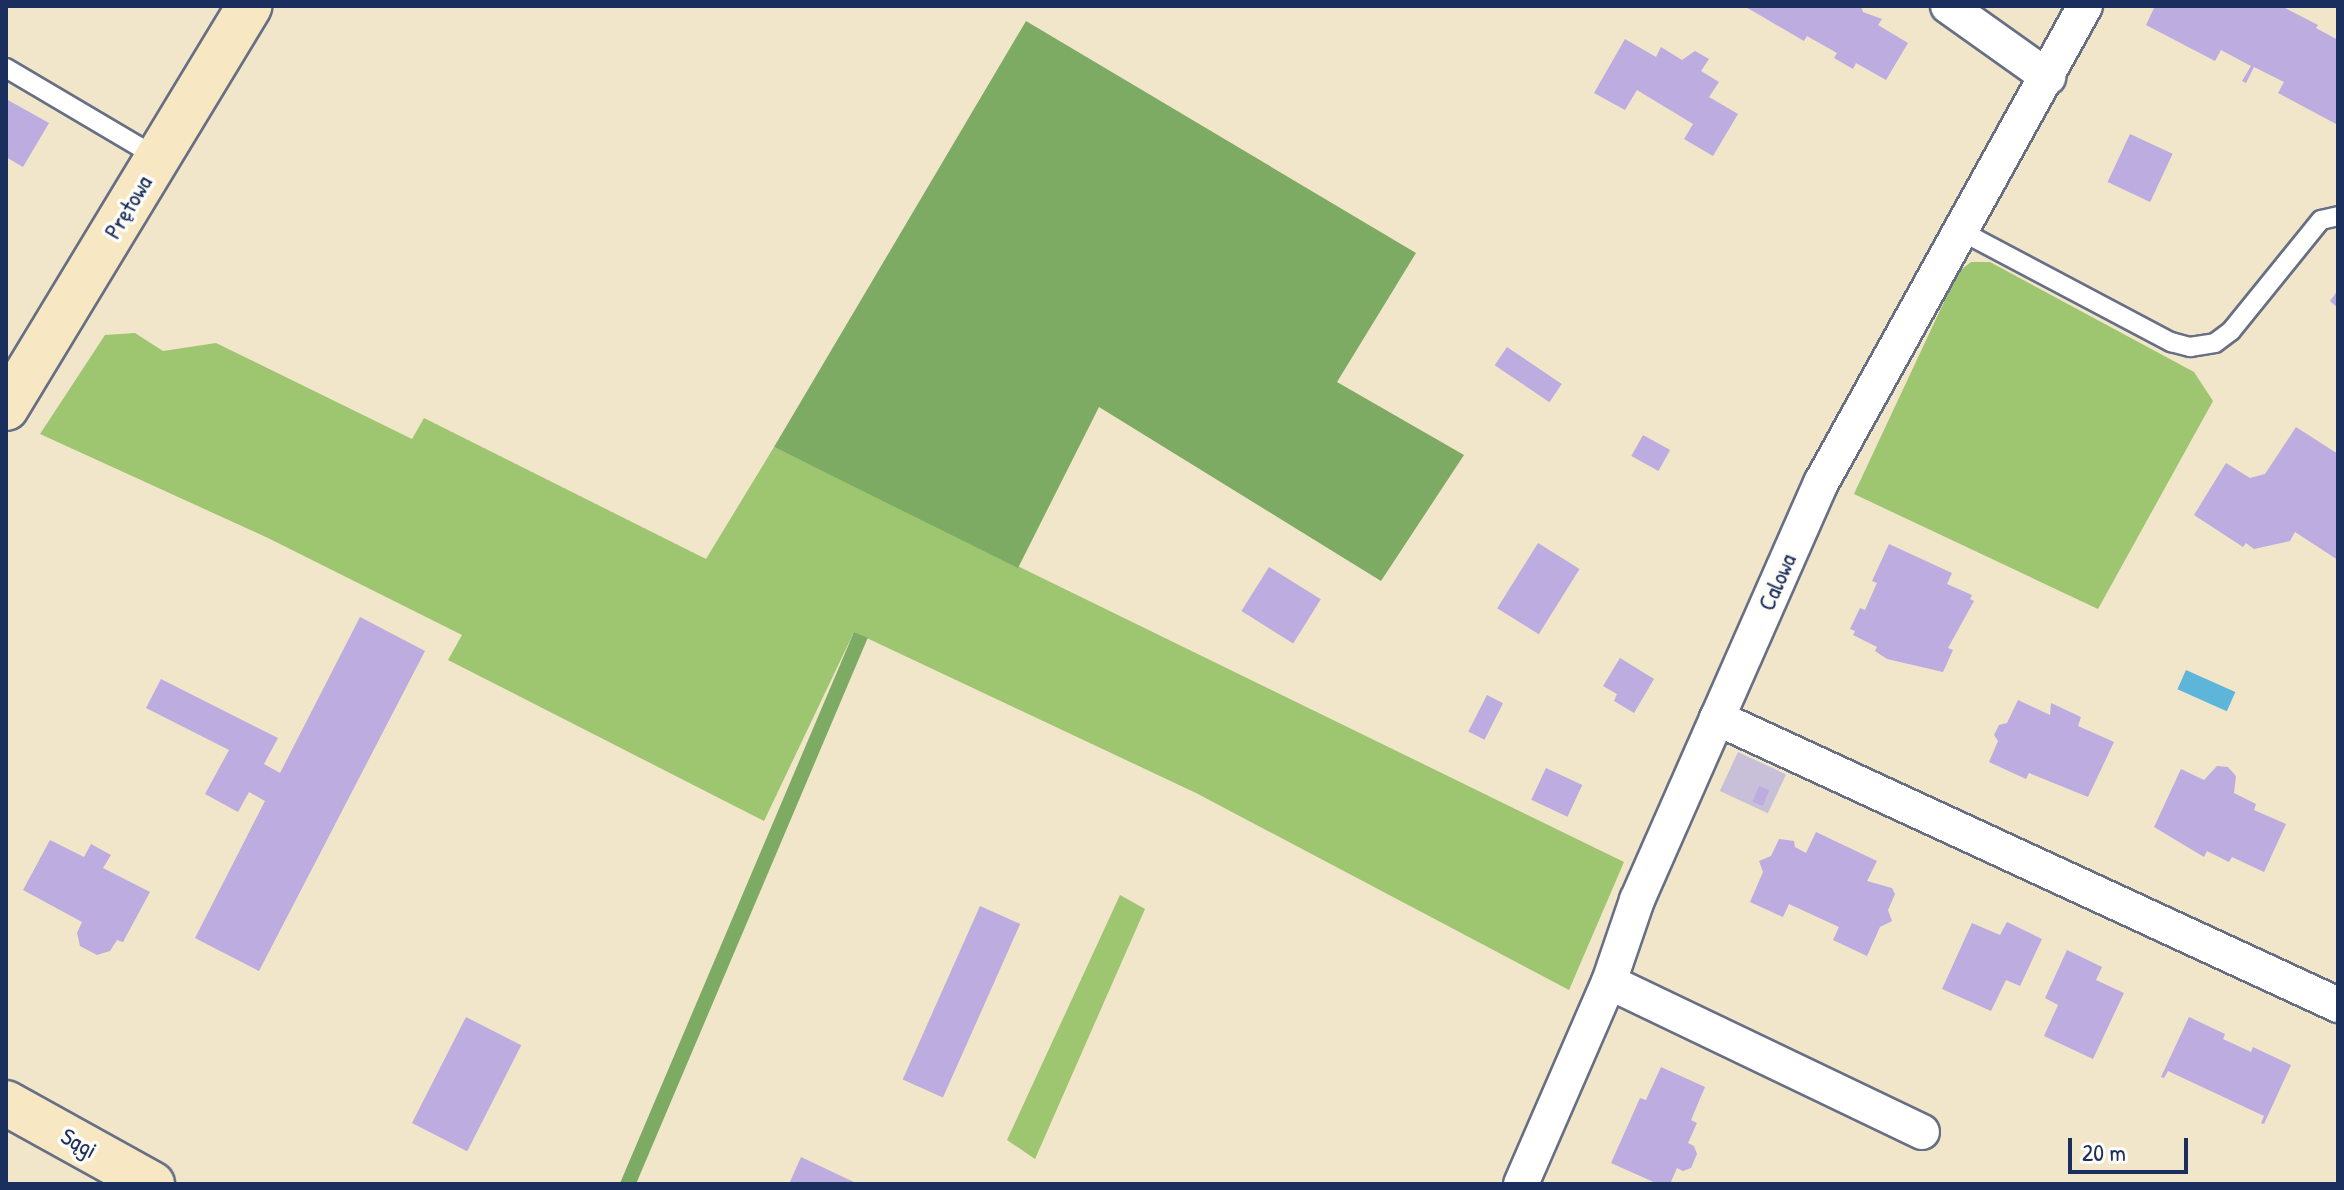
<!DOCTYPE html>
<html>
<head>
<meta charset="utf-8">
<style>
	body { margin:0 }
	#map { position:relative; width:2344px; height:1190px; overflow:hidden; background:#f1e5ca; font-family:"Patrick Hand",sans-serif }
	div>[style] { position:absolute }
	.industrial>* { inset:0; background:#c8bfd8; transform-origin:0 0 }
	.green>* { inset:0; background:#9ec671 }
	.forest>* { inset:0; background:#7eab63; transform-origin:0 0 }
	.water>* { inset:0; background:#5db5da; transform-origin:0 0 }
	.building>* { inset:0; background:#bcacdf; transform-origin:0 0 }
	.roads { filter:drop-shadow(2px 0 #666f84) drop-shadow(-2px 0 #666f84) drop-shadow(0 2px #666f84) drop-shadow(0 -2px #666f84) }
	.lane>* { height:18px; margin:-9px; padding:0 9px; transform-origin:9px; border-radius:9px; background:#fff }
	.street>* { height:34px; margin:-17px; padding:0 17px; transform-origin:17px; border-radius:17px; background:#fff }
	.secondary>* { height:44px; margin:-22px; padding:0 22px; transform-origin:22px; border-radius:22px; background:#f7e8c3 }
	span { translate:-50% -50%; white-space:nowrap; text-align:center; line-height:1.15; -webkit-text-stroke:7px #fdfcf7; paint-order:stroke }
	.street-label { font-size:24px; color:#1b2f5e }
	.frame { position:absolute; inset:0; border:8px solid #1b2f5e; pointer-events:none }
	.scale { position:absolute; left:2068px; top:1138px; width:120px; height:36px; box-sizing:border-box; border:4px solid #1b2f5e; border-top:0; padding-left:10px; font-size:24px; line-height:28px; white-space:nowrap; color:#1b2f5e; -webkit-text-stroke:6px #fdfcf7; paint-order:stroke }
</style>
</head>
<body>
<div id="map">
	<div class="industrial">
		<i style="left:1738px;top:752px;width:53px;height:43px;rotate:25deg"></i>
	</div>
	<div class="green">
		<i style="clip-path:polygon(1971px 262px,1990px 262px,2194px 372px,2213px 401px,2098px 609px,1854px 494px,1958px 272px)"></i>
		<i style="clip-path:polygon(135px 333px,163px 351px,216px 343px,412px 439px,424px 418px,706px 559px,774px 447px,1624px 862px,1569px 990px,1196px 793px,854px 632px,764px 821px,448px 660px,462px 635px,268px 538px,40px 434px,105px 335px)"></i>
		<i style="clip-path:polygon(1120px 895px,1145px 909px,1035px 1159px,1007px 1140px)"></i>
	</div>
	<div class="forest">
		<i style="clip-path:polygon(1026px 21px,1416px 253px,1337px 382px,1464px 455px,1381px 581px,1099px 407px,1018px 568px,774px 447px)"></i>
		<i style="left:854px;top:632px;width:15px;height:611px;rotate:23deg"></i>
	</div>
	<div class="water">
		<i style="left:2186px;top:670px;width:54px;height:21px;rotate:24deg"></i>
	</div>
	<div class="building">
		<i style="clip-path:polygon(1744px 6px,1861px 6px,1863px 12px,1882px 19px,1878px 25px,1908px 43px,1886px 80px,1856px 63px,1853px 69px,1834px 58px,1837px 53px,1807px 36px,1804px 41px)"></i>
		<i style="clip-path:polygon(2155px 6px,2281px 6px,2318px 25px,2316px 28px,2338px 40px,2338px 125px,2278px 93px,2284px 82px,2254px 67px,2246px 83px,2242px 81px,2251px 66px,2221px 50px,2215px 61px,2146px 25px)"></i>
		<i style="clip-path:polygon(1625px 39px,1656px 57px,1661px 47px,1682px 60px,1695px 51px,1709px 59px,1701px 71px,1719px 82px,1709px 97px,1738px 114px,1713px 156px,1684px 139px,1693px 124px,1637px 90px,1625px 110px,1594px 93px)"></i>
		<i style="clip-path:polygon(6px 99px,49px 123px,23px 167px,6px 157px)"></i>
		<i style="left:2130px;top:134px;width:47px;height:53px;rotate:25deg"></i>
		<i style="clip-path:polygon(2338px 290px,2338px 308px,2330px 301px)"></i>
		<i style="left:1507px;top:347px;width:66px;height:22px;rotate:34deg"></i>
		<i style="clip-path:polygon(2296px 427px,2338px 454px,2338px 560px,2295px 532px,2290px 541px,2254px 549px,2246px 543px,2243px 547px,2194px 515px,2226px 463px,2250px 478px,2265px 474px)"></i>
		<i style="left:1643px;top:435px;width:31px;height:24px;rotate:29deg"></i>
		<i style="left:1538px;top:543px;width:49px;height:77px;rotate:32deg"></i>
		<i style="clip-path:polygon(1889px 544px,1952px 573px,1947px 584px,1972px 595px,1970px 599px,1974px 601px,1948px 648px,1953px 650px,1943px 672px,1887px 659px,1875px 651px,1877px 647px,1853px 635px,1855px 631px,1850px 629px,1860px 608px,1865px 610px,1877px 583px,1872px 581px)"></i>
		<i style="left:1269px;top:567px;width:61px;height:52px;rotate:32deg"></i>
		<i style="clip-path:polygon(360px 617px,425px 651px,259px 971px,195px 938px,265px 801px,249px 792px,238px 812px,205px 794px,229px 750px,146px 708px,161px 679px,278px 738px,264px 764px,280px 773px)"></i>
		<i style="clip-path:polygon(1620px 658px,1654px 679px,1634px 713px,1614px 701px,1617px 694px,1603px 686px)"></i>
		<i style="left:1487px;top:695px;width:18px;height:41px;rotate:27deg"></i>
		<i style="clip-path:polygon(2018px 700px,2050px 715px,2051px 703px,2081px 717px,2078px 726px,2114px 742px,2088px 797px,2029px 773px,2026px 779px,1989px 762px,1998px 741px,1994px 735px,1999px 725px,2007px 723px)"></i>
		<i style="clip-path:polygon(2217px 766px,2228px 767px,2236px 776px,2234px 793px,2256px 804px,2254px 810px,2286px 824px,2264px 872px,2232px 857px,2229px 862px,2207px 851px,2204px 857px,2154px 827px,2181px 769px,2204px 780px)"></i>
		<i style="left:1546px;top:768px;width:40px;height:35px;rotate:25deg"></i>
		<i style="left:1759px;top:786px;width:11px;height:17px;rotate:22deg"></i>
		<i style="clip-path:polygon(1816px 832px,1877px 861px,1867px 881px,1892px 888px,1895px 894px,1888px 910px,1892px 921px,1880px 927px,1867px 956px,1833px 940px,1839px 927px,1789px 904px,1783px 917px,1750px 902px,1763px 872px,1759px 861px,1771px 856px,1779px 839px,1794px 841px,1795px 847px,1806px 853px)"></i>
		<i style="clip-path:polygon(50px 840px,84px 857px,91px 844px,111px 855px,103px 868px,150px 892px,123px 942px,117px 940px,110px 951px,97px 955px,80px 946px,77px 933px,82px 922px,23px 890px)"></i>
		<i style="left:980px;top:906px;width:44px;height:190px;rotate:24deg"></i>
		<i style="clip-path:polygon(2007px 922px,2042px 939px,2020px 986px,2006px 980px,1991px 1011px,1942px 989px,1972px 923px,2000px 935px)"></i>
		<i style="clip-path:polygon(2067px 950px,2102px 967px,2096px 980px,2124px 993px,2093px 1059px,2044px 1036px,2058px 1005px,2045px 998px)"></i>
		<i style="left:466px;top:1017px;width:62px;height:119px;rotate:27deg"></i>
		<i style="clip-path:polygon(2189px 1017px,2225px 1034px,2223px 1039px,2251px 1052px,2253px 1047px,2291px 1065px,2264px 1124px,2261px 1123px,2264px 1116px,2168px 1071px,2164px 1078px,2161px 1077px)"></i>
		<i style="clip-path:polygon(1661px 1067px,1705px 1087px,1691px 1120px,1697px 1123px,1688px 1143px,1694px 1146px,1697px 1154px,1691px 1168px,1683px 1171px,1677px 1168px,1670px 1184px,1658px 1184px,1611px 1163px,1640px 1098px,1646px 1100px)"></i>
		<i style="clip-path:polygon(801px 1157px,858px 1184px,789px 1184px)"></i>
	</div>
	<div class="roads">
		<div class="lane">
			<i style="left:6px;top:68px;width:177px;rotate:30.6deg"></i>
			<i style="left:1961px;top:231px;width:238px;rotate:27.9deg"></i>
			<i style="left:2171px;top:342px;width:20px;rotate:15deg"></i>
			<i style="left:2190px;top:347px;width:25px;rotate:-9deg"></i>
			<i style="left:2215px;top:343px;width:20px;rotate:-37deg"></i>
			<i style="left:2231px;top:331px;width:143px;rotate:-51deg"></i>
			<i style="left:2321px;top:220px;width:17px;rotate:-13deg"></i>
		</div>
		<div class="street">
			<i style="left:1948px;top:6px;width:123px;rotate:35.4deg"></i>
			<i style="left:1717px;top:718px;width:684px;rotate:24.8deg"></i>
			<i style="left:1609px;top:982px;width:347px;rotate:25.6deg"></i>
			<i style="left:1521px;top:1184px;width:220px;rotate:-66.5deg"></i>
			<i style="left:1609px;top:982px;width:87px;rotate:-71.1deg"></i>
			<i style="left:1637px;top:900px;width:456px;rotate:-66.2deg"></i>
			<i style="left:1821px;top:483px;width:545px;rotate:-61.04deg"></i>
		</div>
		<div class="secondary">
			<i style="left:6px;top:408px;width:470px;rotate:-58.8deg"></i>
			<i style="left:6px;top:1103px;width:167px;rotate:29deg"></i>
		</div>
	</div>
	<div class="street-label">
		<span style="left:128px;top:207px;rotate:-59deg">Prętowa</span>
		<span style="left:1777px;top:582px;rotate:-66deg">Calowa</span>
		<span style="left:79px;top:1143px;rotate:29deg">Sągi</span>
	</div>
	<div class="frame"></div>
	<div class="scale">20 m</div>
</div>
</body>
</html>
